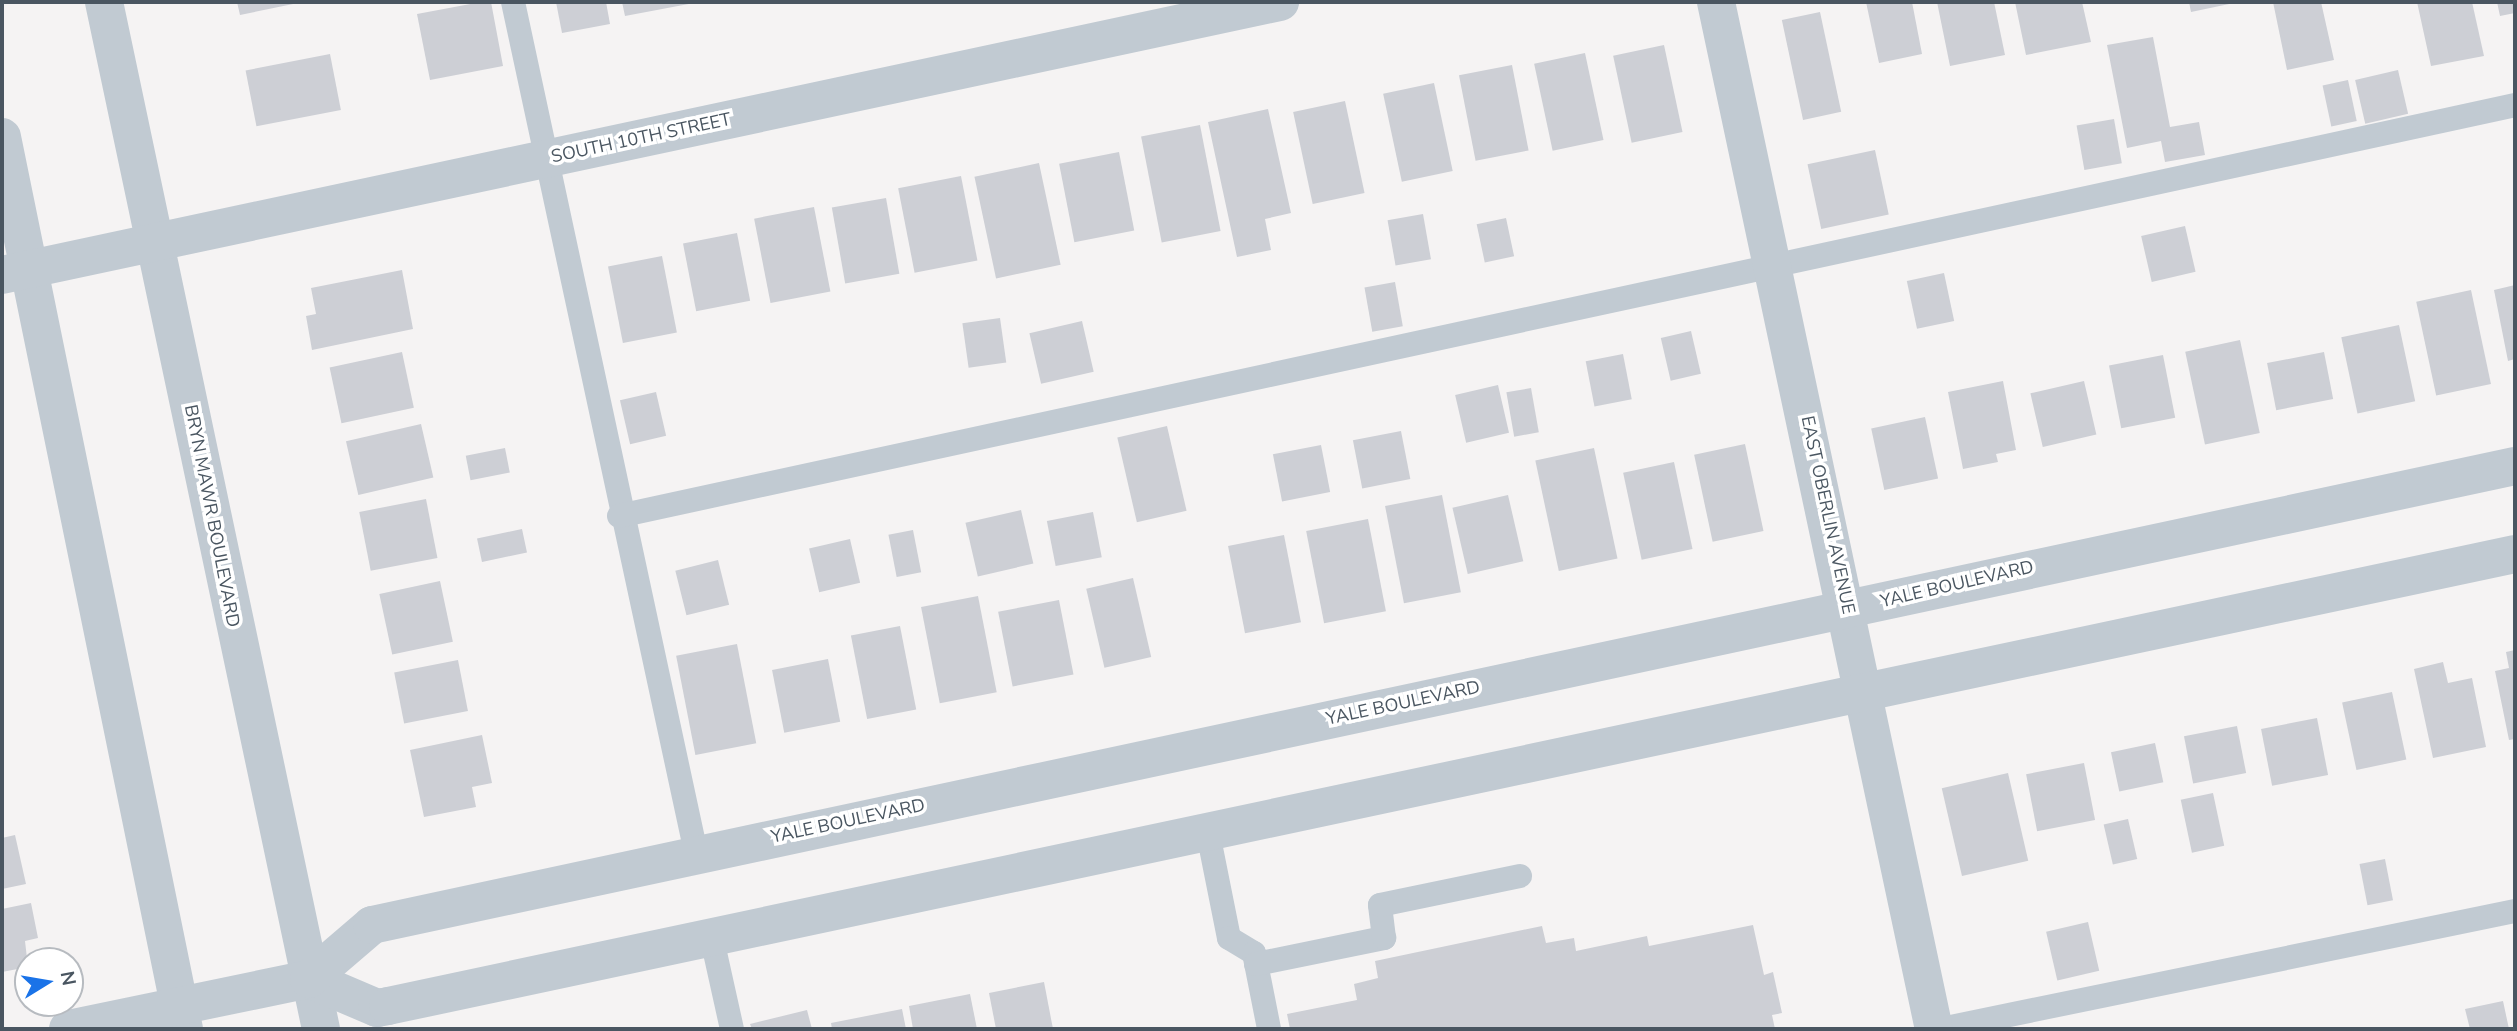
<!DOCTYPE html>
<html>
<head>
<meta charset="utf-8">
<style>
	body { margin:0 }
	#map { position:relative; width:2517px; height:1031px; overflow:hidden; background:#f5f3f3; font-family:"Nunito Sans",sans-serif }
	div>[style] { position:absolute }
	.building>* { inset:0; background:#cdcfd5; transform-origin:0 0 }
	.service>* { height:24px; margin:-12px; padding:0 12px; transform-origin:12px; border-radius:12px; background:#c1cad2 }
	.minor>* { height:38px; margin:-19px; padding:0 19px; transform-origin:19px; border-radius:19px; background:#c1cad2 }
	span { translate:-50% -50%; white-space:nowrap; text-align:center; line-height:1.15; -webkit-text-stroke:7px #fff; paint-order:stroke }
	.street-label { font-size:18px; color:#4a5661 }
	.frame { position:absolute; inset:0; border:4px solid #4a5661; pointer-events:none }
	.north { position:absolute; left:14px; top:947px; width:70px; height:70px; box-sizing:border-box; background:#fff; border:2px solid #b7bbc0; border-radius:50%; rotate:79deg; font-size:19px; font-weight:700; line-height:28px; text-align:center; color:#4a5661 }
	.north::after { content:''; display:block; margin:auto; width:24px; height:32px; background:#1a73e8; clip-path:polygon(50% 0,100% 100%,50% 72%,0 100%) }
</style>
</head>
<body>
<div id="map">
	<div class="building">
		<i style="clip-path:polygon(237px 2px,298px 2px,298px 3px,240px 15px)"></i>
		<i style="clip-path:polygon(481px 2px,491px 2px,503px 66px,430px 80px,417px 14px)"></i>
		<i style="clip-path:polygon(556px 2px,606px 2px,610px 24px,562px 33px)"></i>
		<i style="clip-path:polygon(622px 2px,694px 2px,694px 3px,625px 16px)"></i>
		<i style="clip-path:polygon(1866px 2px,1912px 2px,1922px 54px,1879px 63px)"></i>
		<i style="clip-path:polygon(1937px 2px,1994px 2px,2005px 55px,1950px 66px)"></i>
		<i style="clip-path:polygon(2015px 2px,2082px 2px,2091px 42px,2026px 55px)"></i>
		<i style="clip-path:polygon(2189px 2px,2234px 2px,2234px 3px,2191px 12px)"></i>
		<i style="clip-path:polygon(2273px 2px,2321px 2px,2334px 60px,2287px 70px)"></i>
		<i style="clip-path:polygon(2417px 2px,2472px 2px,2484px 56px,2431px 66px)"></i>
		<i style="clip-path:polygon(2497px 2px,2515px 2px,2515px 13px,2500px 16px)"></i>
		<i style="left:1820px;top:12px;width:102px;height:39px;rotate:78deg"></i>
		<i style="clip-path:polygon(2153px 37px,2170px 127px,2199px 122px,2205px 155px,2165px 162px,2161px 141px,2127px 148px,2107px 45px)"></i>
		<i style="left:1664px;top:45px;width:89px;height:52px;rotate:78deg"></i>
		<i style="left:1585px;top:53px;width:89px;height:52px;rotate:78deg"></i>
		<i style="left:330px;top:54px;width:57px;height:86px;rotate:79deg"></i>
		<i style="left:1512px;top:65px;width:87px;height:54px;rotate:79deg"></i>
		<i style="left:2398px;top:70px;width:45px;height:44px;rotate:77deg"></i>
		<i style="left:2348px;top:80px;width:42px;height:26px;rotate:78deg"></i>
		<i style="left:1434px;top:83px;width:90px;height:52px;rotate:78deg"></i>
		<i style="left:1345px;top:101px;width:94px;height:53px;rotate:78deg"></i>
		<i style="clip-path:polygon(1268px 109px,1291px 213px,1265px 219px,1271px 250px,1237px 257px,1208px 122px)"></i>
		<i style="left:2114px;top:119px;width:45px;height:38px;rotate:80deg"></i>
		<i style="left:1200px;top:125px;width:108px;height:60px;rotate:79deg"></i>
		<i style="left:1875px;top:150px;width:66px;height:69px;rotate:78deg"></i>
		<i style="left:1119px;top:152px;width:80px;height:61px;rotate:79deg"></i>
		<i style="left:1039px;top:163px;width:104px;height:66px;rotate:78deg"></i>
		<i style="left:961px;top:176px;width:86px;height:64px;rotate:79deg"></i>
		<i style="left:886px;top:198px;width:77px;height:55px;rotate:80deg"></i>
		<i style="left:814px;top:207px;width:86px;height:61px;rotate:79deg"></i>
		<i style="left:1423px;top:214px;width:46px;height:36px;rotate:80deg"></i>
		<i style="left:1506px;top:218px;width:39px;height:30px;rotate:78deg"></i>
		<i style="left:2185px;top:226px;width:47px;height:45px;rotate:77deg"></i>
		<i style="left:737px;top:233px;width:69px;height:55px;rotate:79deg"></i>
		<i style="left:662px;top:256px;width:78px;height:55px;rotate:79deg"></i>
		<i style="clip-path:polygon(402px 270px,413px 329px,312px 350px,306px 316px,316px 314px,311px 288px)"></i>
		<i style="left:1944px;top:273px;width:49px;height:38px;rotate:78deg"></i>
		<i style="left:1395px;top:282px;width:45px;height:31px;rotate:80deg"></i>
		<i style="clip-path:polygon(2515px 285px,2515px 359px,2508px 361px,2494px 290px)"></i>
		<i style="left:2471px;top:290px;width:96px;height:56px;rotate:78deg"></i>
		<i style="left:1000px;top:318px;width:45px;height:38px;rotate:82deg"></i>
		<i style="left:1082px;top:321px;width:52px;height:54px;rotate:77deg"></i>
		<i style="left:2399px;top:325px;width:78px;height:59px;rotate:78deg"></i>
		<i style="left:1691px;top:331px;width:44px;height:31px;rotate:77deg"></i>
		<i style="left:2240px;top:340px;width:95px;height:56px;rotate:78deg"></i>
		<i style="left:402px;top:352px;width:57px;height:74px;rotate:78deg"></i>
		<i style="left:2324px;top:352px;width:48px;height:58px;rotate:79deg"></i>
		<i style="left:1623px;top:354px;width:46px;height:38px;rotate:79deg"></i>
		<i style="left:2163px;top:355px;width:64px;height:55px;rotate:79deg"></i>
		<i style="clip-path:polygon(2003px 381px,2016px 450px,1996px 454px,1998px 462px,1963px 469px,1948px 392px)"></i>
		<i style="left:2084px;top:381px;width:55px;height:55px;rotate:77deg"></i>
		<i style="left:1498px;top:385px;width:49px;height:44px;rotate:77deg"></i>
		<i style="left:1531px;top:388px;width:45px;height:25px;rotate:80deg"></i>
		<i style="left:656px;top:392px;width:45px;height:37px;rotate:77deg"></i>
		<i style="left:1925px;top:417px;width:63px;height:55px;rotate:78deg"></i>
		<i style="left:421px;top:424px;width:55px;height:77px;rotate:77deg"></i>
		<i style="left:1167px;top:426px;width:87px;height:51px;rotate:77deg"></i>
		<i style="left:1401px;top:431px;width:49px;height:49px;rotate:79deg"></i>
		<i style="left:1745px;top:444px;width:89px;height:52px;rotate:78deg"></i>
		<i style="left:1321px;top:445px;width:48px;height:49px;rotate:79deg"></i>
		<i style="left:505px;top:448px;width:25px;height:40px;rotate:79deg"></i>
		<i style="left:1594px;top:448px;width:113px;height:60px;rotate:78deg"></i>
		<i style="left:1674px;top:462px;width:89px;height:52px;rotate:78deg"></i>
		<i style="left:1442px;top:495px;width:99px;height:58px;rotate:79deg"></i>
		<i style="left:1508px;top:495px;width:68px;height:57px;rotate:77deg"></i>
		<i style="left:426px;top:499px;width:60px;height:68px;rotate:79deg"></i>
		<i style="left:1021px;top:510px;width:55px;height:57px;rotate:77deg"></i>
		<i style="left:1093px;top:512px;width:46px;height:47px;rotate:79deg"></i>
		<i style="left:1368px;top:519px;width:94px;height:63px;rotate:79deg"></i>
		<i style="left:522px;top:529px;width:24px;height:46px;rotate:78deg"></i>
		<i style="left:913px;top:530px;width:43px;height:25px;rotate:79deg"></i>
		<i style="left:1284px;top:535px;width:89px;height:57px;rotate:79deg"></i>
		<i style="left:850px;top:539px;width:45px;height:42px;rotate:77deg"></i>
		<i style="left:718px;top:560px;width:46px;height:44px;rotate:76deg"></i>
		<i style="left:1133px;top:578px;width:81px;height:48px;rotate:77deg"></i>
		<i style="left:440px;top:581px;width:62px;height:62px;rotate:78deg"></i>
		<i style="left:978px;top:596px;width:98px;height:58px;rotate:79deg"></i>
		<i style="left:1059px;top:600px;width:76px;height:62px;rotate:79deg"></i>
		<i style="left:900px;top:626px;width:85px;height:50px;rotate:79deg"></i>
		<i style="left:737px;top:644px;width:101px;height:62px;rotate:79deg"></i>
		<i style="clip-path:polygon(2515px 650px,2515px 739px,2509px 740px,2495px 671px,2509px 668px,2506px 652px)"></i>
		<i style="left:828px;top:659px;width:64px;height:57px;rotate:79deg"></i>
		<i style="left:458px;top:660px;width:52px;height:65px;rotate:79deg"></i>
		<i style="clip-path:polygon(2443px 662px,2448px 683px,2472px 678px,2486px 747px,2433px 758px,2414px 669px)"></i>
		<i style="left:2392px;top:692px;width:69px;height:51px;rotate:78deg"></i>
		<i style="left:2317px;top:718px;width:58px;height:57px;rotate:79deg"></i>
		<i style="left:2237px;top:726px;width:48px;height:54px;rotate:79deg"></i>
		<i style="clip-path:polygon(482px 735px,492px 783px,472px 787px,476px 807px,424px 817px,410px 750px)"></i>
		<i style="left:2155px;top:743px;width:40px;height:45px;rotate:78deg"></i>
		<i style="left:2084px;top:763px;width:58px;height:59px;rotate:79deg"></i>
		<i style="left:2008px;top:773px;width:90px;height:68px;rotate:77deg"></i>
		<i style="left:2213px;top:793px;width:54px;height:33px;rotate:78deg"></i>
		<i style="left:2128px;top:819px;width:41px;height:25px;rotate:77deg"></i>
		<i style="clip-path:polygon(15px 835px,26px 884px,2px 889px,2px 838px)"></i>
		<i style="left:2385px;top:859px;width:42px;height:26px;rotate:79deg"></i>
		<i style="clip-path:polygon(31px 903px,38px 938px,25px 941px,28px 967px,2px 972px,2px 909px)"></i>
		<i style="left:2088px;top:922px;width:50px;height:43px;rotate:77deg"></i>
		<i style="clip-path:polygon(1753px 925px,1764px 975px,1773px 972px,1782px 1013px,1772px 1015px,1775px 1029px,1290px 1029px,1287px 1014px,1357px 1000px,1354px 984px,1378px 978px,1375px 961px,1542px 926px,1546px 943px,1574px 938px,1576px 951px,1647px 936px,1649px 946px)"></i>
		<i style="clip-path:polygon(1044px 982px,1053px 1029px,996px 1029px,989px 993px)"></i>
		<i style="clip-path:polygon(970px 994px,977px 1029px,913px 1029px,909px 1006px)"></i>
		<i style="clip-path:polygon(2503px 1001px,2509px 1029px,2470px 1029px,2465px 1009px)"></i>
		<i style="clip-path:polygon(902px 1009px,906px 1029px,832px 1029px,831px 1023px)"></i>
		<i style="clip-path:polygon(807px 1010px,812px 1029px,752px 1029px,750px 1024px)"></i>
	</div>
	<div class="service">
		<i style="left:513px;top:2px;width:870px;rotate:77.86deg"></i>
		<i style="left:619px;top:516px;width:1940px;rotate:-12.23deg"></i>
		<i style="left:1208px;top:833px;width:107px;rotate:78.7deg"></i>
		<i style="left:1229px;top:938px;width:29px;rotate:31deg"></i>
		<i style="left:1254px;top:953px;width:77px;rotate:78.8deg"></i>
		<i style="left:712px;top:939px;width:92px;rotate:77.5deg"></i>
		<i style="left:1256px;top:964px;width:131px;rotate:-11.5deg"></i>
		<i style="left:1384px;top:938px;width:33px;rotate:-97deg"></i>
		<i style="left:1380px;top:905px;width:143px;rotate:-11.7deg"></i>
		<i style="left:1941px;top:1029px;width:586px;rotate:-11.62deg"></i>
	</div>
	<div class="minor">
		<i style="left:104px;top:2px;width:1050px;rotate:78.07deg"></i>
		<i style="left:1716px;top:2px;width:1050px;rotate:78.02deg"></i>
		<i style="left:2px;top:137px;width:910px;rotate:78.47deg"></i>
		<i style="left:2px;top:275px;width:1307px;rotate:-12.06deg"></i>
		<i style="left:309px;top:979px;width:74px;rotate:23.1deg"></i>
		<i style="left:377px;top:1008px;width:11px;rotate:-10deg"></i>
		<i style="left:388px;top:1006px;width:2174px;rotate:-12deg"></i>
		<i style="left:68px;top:1029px;width:246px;rotate:-11.7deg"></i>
		<i style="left:309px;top:979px;width:83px;rotate:-40.6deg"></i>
		<i style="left:372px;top:925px;width:2192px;rotate:-12.09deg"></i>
	</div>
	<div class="street-label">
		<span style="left:641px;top:138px;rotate:-12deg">SOUTH 10TH STREET</span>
		<span style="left:1828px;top:515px;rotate:78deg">EAST OBERLIN AVENUE</span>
		<span style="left:212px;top:516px;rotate:79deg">BRYN MAWR BOULEVARD</span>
		<span style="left:1957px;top:584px;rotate:-13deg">YALE BOULEVARD</span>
		<span style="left:1403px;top:703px;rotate:-12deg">YALE BOULEVARD</span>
		<span style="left:848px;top:821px;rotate:-12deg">YALE BOULEVARD</span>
	</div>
	<div class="frame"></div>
	<div class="north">N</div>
</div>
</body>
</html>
